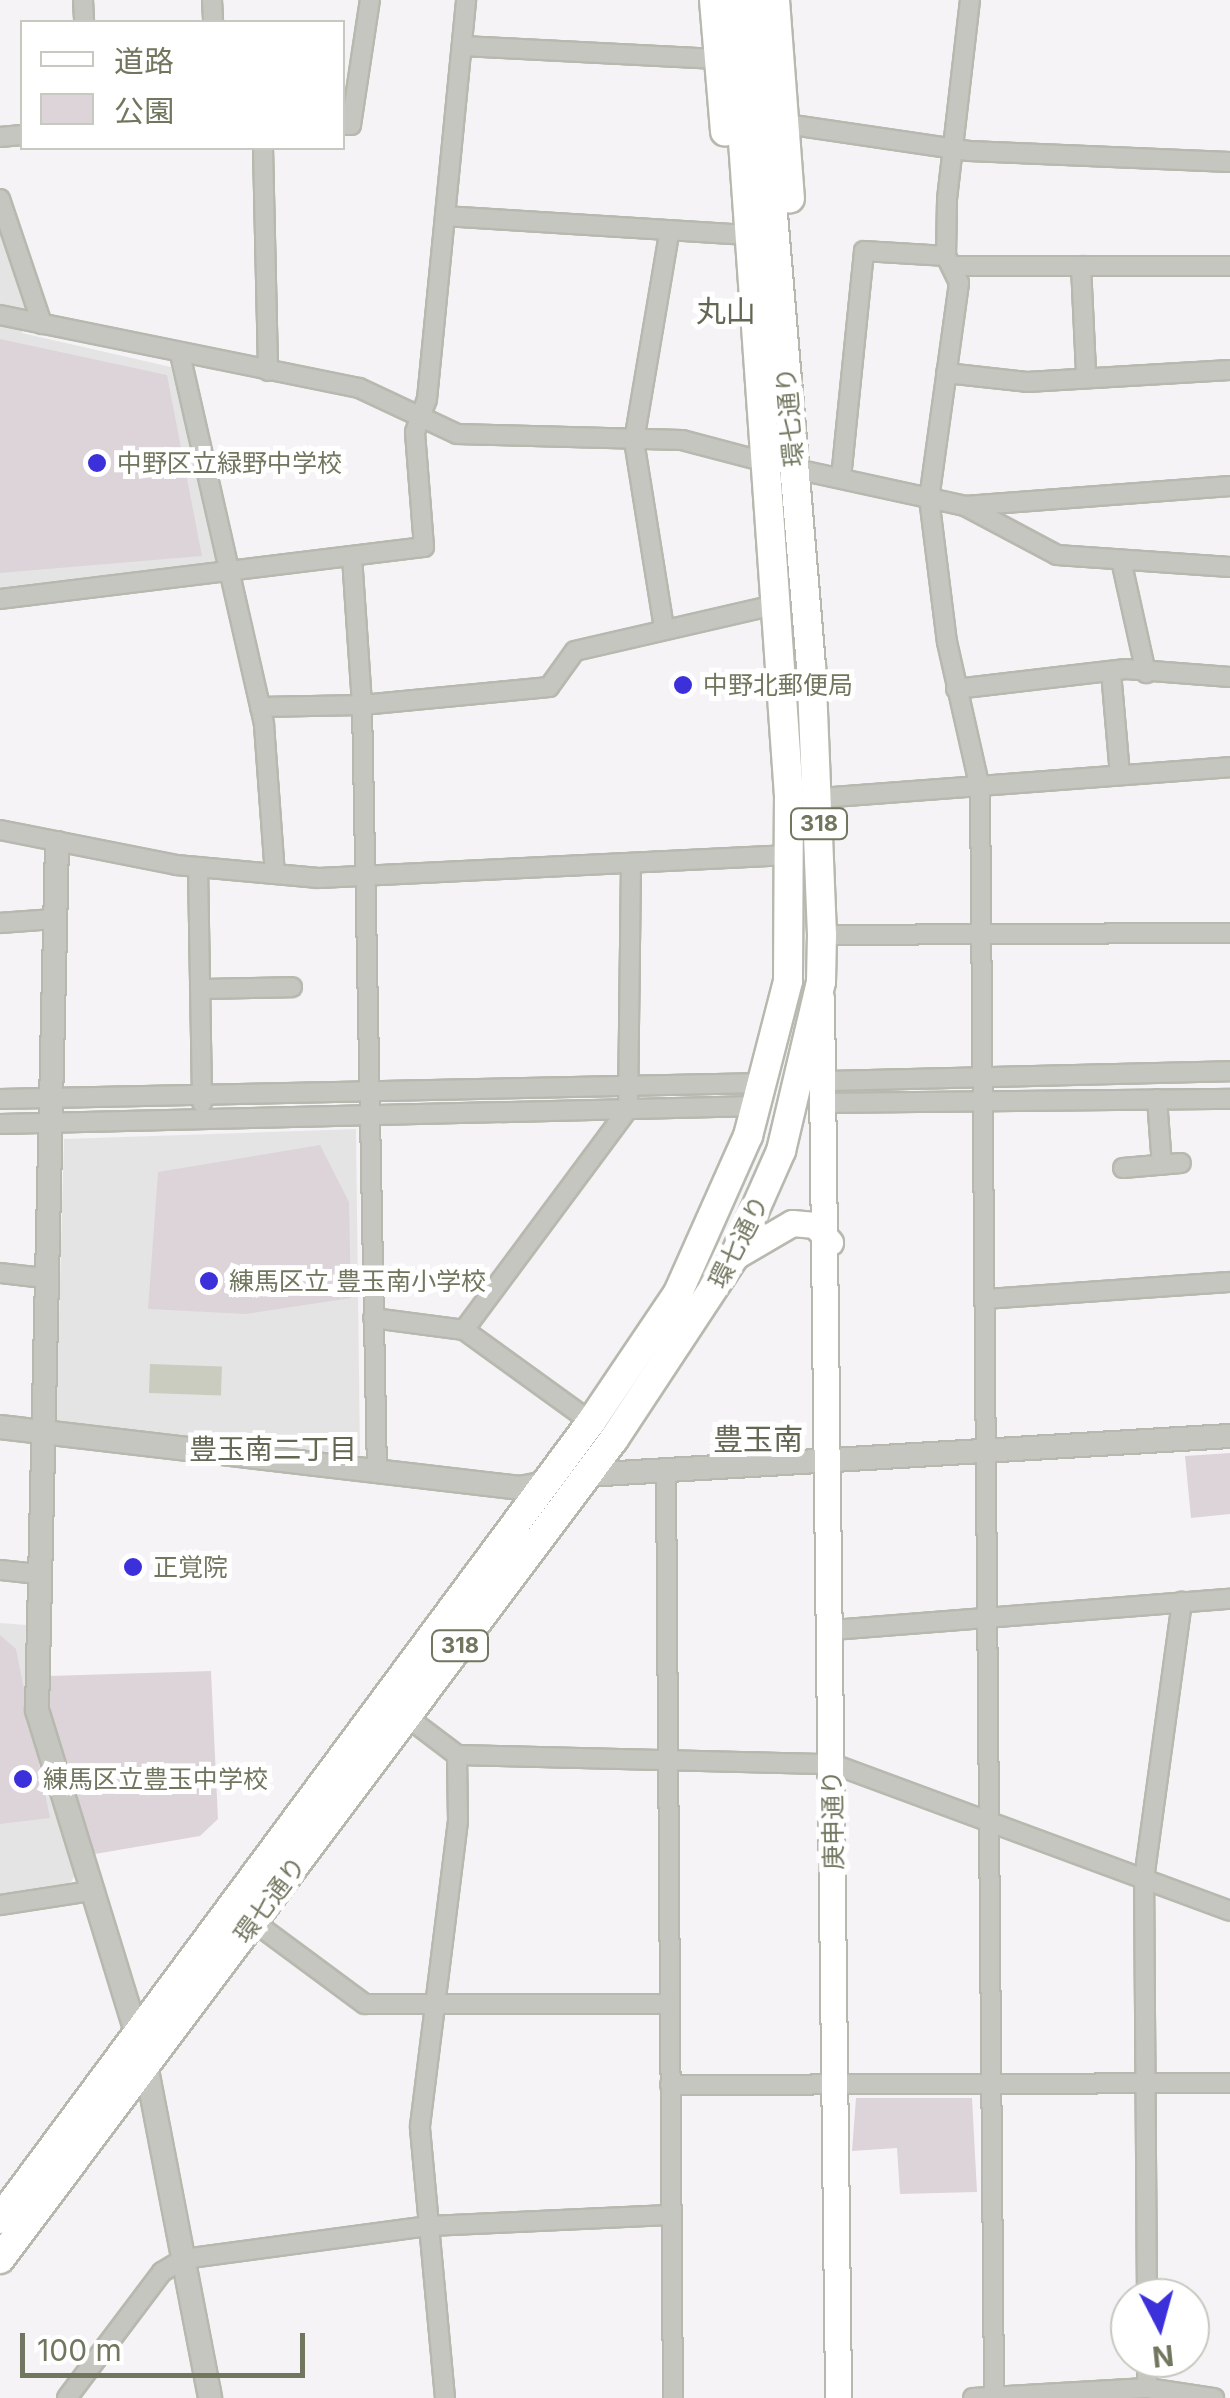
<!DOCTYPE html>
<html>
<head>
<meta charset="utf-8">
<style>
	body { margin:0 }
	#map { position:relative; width:1230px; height:2398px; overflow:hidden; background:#f6f3f6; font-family:Inter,"Noto Sans JP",sans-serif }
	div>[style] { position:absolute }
	.built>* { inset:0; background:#e5e4e4 }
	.green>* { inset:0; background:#ddd4da }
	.water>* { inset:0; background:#caccbf; transform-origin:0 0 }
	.roads { filter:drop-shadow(2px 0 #b7b9af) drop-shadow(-2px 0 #b7b9af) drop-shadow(0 2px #b7b9af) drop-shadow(0 -2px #b7b9af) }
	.minor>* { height:18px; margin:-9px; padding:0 9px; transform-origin:9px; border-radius:9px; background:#c4c6bf }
	.tertiary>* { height:22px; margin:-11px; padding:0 11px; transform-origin:11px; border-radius:11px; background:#c4c6bf }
	.secondary>* { height:25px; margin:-12.5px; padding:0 12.5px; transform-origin:12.5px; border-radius:12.5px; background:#fff }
	.primary>* { height:28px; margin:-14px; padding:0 14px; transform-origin:14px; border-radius:14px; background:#fff }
	.dots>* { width:28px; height:28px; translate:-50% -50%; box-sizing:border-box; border:5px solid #fff; border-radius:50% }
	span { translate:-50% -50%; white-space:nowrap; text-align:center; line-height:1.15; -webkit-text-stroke:10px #fff; paint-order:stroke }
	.shield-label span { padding:2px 8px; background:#fff; border:2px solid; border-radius:8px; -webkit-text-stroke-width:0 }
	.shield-label { font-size:22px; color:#70775e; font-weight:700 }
	.street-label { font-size:25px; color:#70775e }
	.poi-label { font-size:25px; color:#70775e }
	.left { translate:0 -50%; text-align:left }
	.neighbourhood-label { font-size:28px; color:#626854 }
	.quarter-label { font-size:30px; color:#626854 }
	.legend { position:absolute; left:20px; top:20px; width:325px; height:130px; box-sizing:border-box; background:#fff; border:2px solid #c6c9bf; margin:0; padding:12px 18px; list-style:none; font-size:30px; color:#70775e }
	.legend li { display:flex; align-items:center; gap:20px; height:50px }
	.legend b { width:50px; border:2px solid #c6c9bf }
	.north { position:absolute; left:1110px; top:2278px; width:100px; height:100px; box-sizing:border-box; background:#fff; border:2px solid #c6c9bf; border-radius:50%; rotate:174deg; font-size:28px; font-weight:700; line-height:40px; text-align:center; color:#70775e }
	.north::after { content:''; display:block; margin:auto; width:35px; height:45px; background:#3b30d9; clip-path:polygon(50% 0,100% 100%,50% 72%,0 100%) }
	.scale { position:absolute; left:20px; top:2333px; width:285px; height:45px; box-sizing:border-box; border:5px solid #70775e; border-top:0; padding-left:12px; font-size:30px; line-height:35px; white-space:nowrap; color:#70775e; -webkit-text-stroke:8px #fff; paint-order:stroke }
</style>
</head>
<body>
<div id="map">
	<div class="built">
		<i style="clip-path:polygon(0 217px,30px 303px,22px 333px,171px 367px,219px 559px,210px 569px,0 590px)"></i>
		<i style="clip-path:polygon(356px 1129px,360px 1455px,56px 1423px,64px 1139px)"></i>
		<i style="clip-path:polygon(0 1623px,27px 1625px,25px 1691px,76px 1873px,69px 1886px,0 1895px)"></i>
	</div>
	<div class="green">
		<i style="clip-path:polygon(0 339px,167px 375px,202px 556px,0 573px)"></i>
		<i style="clip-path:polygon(320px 1145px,349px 1202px,351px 1298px,246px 1314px,148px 1309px,158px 1172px)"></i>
		<i style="clip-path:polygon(1230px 1453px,1230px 1514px,1191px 1518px,1185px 1456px)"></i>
		<i style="clip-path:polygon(0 1635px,16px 1649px,50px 1818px,0 1824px)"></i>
		<i style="clip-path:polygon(211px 1671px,218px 1819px,200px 1836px,95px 1854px,51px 1718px,48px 1676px)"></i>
		<i style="clip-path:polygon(856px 2098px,972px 2098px,977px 2192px,900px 2194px,897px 2148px,852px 2151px)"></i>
	</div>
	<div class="water">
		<i style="left:150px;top:1364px;width:72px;height:29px;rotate:2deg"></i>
	</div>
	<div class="roads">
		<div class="minor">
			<i style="left:83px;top:0;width:22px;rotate:87deg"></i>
			<i style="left:212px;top:0;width:22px;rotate:87deg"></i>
			<i style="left:970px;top:0;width:201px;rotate:96.6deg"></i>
			<i style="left:947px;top:200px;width:56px;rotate:91deg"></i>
			<i style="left:946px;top:256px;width:30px;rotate:64deg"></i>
			<i style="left:959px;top:283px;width:217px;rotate:97.9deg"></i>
			<i style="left:929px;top:498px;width:145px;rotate:82.9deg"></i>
			<i style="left:947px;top:642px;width:150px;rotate:77.3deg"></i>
			<i style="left:980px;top:788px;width:1610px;rotate:89.5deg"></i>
			<i style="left:462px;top:46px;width:256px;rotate:2.9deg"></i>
			<i style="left:786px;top:124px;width:185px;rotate:8.4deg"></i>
			<i style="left:969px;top:151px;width:261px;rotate:2.4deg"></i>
			<i style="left:342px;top:125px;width:9px"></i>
			<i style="left:351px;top:125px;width:126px;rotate:-81.4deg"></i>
			<i style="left:0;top:137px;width:22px;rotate:-5deg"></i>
			<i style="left:263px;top:148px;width:223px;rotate:88.7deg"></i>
			<i style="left:0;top:199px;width:132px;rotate:71.4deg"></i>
			<i style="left:445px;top:216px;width:290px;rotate:3.6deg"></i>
			<i style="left:956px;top:266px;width:274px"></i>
			<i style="left:1081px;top:266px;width:108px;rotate:87.3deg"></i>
			<i style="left:0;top:315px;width:366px;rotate:11.5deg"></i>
			<i style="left:359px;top:388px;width:108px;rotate:25.1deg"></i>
			<i style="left:457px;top:434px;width:225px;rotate:1.5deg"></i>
			<i style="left:682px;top:440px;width:74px;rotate:14.8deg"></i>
			<i style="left:180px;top:354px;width:380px;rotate:77.2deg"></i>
			<i style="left:264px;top:725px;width:149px;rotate:85.8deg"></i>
			<i style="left:946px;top:373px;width:81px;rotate:6.3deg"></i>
			<i style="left:1027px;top:382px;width:203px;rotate:-3.4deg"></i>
			<i style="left:805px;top:471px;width:164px;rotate:12.3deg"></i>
			<i style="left:965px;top:506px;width:104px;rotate:28deg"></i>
			<i style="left:1057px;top:555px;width:173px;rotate:4deg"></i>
			<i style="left:841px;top:478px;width:228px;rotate:-84.2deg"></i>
			<i style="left:864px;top:251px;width:82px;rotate:3.5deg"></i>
			<i style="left:965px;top:506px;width:266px;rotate:-4.3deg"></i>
			<i style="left:352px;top:557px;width:148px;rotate:86.1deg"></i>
			<i style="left:362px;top:705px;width:188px;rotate:-5.5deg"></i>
			<i style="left:549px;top:687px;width:44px;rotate:-54.2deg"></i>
			<i style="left:575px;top:651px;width:209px;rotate:-13deg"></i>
			<i style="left:1121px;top:560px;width:116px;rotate:77.5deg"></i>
			<i style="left:0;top:599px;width:427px;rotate:-7deg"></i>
			<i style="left:424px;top:547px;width:115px;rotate:-94.5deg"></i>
			<i style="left:415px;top:432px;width:35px;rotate:-70deg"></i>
			<i style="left:427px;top:399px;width:401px;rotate:-84.4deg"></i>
			<i style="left:664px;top:628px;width:189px;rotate:-99.1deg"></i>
			<i style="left:634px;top:441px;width:210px;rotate:-80.4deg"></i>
			<i style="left:1111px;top:672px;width:103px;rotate:85deg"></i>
			<i style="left:956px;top:689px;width:171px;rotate:-6.7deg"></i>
			<i style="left:1126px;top:669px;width:104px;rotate:4.4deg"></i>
			<i style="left:260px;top:707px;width:102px;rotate:-1.1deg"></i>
			<i style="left:362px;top:705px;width:766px;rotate:88.88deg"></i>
			<i style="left:819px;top:798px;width:412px;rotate:-4.3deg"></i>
			<i style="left:0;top:830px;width:179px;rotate:11.2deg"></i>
			<i style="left:176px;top:865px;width:143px;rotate:5.2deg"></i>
			<i style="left:318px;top:878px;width:473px;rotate:-2.8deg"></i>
			<i style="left:198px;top:867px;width:236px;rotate:89deg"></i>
			<i style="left:0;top:923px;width:55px;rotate:-4.2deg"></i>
			<i style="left:822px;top:935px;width:408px;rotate:-0.3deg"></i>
			<i style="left:200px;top:989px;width:92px;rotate:-1.2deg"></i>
			<i style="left:826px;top:1081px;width:404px;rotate:-1.4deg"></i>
			<i style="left:0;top:1099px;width:764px;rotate:-1.2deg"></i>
			<i style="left:1157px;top:1099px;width:66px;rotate:85.7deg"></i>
			<i style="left:827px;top:1103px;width:403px;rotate:-0.6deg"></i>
			<i style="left:0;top:1124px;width:757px;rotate:-1.36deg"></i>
			<i style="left:1123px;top:1168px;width:58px;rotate:-4.9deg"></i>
			<i style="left:0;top:1273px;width:44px;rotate:6.5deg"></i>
			<i style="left:986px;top:1299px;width:245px;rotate:-4deg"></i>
			<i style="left:373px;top:1318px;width:92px;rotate:7.5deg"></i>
			<i style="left:464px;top:1330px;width:157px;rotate:35.9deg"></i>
			<i style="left:464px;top:1330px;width:275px;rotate:-53.4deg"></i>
			<i style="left:628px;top:1109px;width:246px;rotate:-89.3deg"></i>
			<i style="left:666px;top:1472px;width:926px;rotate:89.57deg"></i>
			<i style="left:0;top:1570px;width:36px;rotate:6deg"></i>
			<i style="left:832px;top:1630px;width:399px;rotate:-4.5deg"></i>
			<i style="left:407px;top:1717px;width:63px;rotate:37.2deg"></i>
			<i style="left:457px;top:1755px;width:376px;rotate:1.4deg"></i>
			<i style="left:833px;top:1764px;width:423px;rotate:20.3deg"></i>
			<i style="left:0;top:1905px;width:92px;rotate:-8.7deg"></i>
			<i style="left:254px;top:1922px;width:138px;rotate:36.5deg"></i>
			<i style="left:365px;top:2004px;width:305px"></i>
			<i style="left:670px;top:2085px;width:560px;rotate:-0.2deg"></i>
			<i style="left:1147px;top:2298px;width:419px;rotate:-90.4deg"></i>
			<i style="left:1144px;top:1879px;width:280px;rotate:-82.2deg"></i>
			<i style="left:1147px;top:2388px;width:30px;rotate:-90deg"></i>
			<i style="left:67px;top:2398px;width:158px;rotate:-53deg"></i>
			<i style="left:162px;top:2272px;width:26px;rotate:-31deg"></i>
			<i style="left:184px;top:2259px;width:246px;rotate:-7.7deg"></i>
			<i style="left:428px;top:2226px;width:243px;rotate:-2.6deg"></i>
			<i style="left:445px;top:2398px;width:273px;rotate:-95.3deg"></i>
			<i style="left:420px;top:2126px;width:308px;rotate:-82.9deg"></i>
			<i style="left:458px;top:1820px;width:65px;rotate:-90.9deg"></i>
			<i style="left:973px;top:2398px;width:174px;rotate:-3.3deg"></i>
			<i style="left:1147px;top:2388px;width:68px;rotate:8.5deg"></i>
		</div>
		<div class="tertiary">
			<i style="left:57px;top:843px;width:867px;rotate:91.32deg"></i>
			<i style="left:37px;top:1710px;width:371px;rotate:72.9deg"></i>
			<i style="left:146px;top:2065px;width:339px;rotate:79.1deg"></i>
			<i style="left:0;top:1427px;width:524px;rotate:6.69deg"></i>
			<i style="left:520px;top:1488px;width:67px;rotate:-11.1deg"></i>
			<i style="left:586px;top:1475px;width:645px;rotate:-3.47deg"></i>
		</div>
		<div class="secondary">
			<i style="left:821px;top:998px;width:1400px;rotate:89.3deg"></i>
			<i style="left:734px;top:1257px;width:67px;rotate:-30.4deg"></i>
			<i style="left:792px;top:1223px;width:23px;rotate:5deg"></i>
			<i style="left:815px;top:1225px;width:23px;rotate:49deg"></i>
		</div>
		<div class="primary">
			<i style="left:714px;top:0;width:132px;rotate:85.2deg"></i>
			<i style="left:775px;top:0;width:199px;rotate:85.7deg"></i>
			<i style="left:0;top:2219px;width:992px;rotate:-53.44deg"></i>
			<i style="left:591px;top:1422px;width:156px;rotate:-56deg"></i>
			<i style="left:678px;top:1293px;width:172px;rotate:-66deg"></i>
			<i style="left:748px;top:1136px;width:160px;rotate:-75.5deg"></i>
			<i style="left:788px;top:981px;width:185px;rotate:-89.7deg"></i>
			<i style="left:789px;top:796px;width:798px;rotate:-94.02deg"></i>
			<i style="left:0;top:2259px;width:1024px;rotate:-53.17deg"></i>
			<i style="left:614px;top:1439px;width:218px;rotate:-56.6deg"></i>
			<i style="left:734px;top:1257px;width:116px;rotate:-66.1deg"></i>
			<i style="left:781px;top:1151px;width:174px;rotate:-76.7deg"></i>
			<i style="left:821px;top:982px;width:47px;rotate:-88.8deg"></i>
			<i style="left:822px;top:935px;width:269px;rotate:-92.3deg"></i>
			<i style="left:811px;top:666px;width:668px;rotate:-94.81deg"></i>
		</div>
	</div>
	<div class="dots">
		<i style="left:97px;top:463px;background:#3b30d9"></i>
		<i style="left:683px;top:685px;background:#3b30d9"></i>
		<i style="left:209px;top:1281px;background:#3b30d9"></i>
		<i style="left:133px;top:1567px;background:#3b30d9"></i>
		<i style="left:23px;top:1779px;background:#3b30d9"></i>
	</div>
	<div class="shield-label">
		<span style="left:819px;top:824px">318</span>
		<span style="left:460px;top:1646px">318</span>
	</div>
	<div class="street-label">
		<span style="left:790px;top:417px;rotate:-95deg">環七通り</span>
		<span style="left:739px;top:1242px;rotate:-63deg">環七通り</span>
		<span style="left:833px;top:1820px;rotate:-91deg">庚申通り</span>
		<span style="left:270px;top:1900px;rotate:-53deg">環七通り</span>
	</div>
	<div class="poi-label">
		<span class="left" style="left:117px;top:463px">中野区立緑野中学校</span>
		<span class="left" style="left:703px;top:685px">中野北郵便局</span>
		<span class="left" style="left:229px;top:1281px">練馬区立 豊玉南小学校</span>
		<span class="left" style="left:153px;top:1567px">正覚院</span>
		<span class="left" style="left:43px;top:1779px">練馬区立豊玉中学校</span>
	</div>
	<div class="neighbourhood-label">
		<span style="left:273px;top:1449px">豊玉南二丁目</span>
	</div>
	<div class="quarter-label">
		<span style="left:726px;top:311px">丸山</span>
		<span style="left:758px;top:1439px">豊玉南</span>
	</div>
	<ul class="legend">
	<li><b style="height:12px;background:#fff"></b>道路</li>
	<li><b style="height:28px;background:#ddd4da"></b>公園</li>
	</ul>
	<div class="north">N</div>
	<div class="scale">100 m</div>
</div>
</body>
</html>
